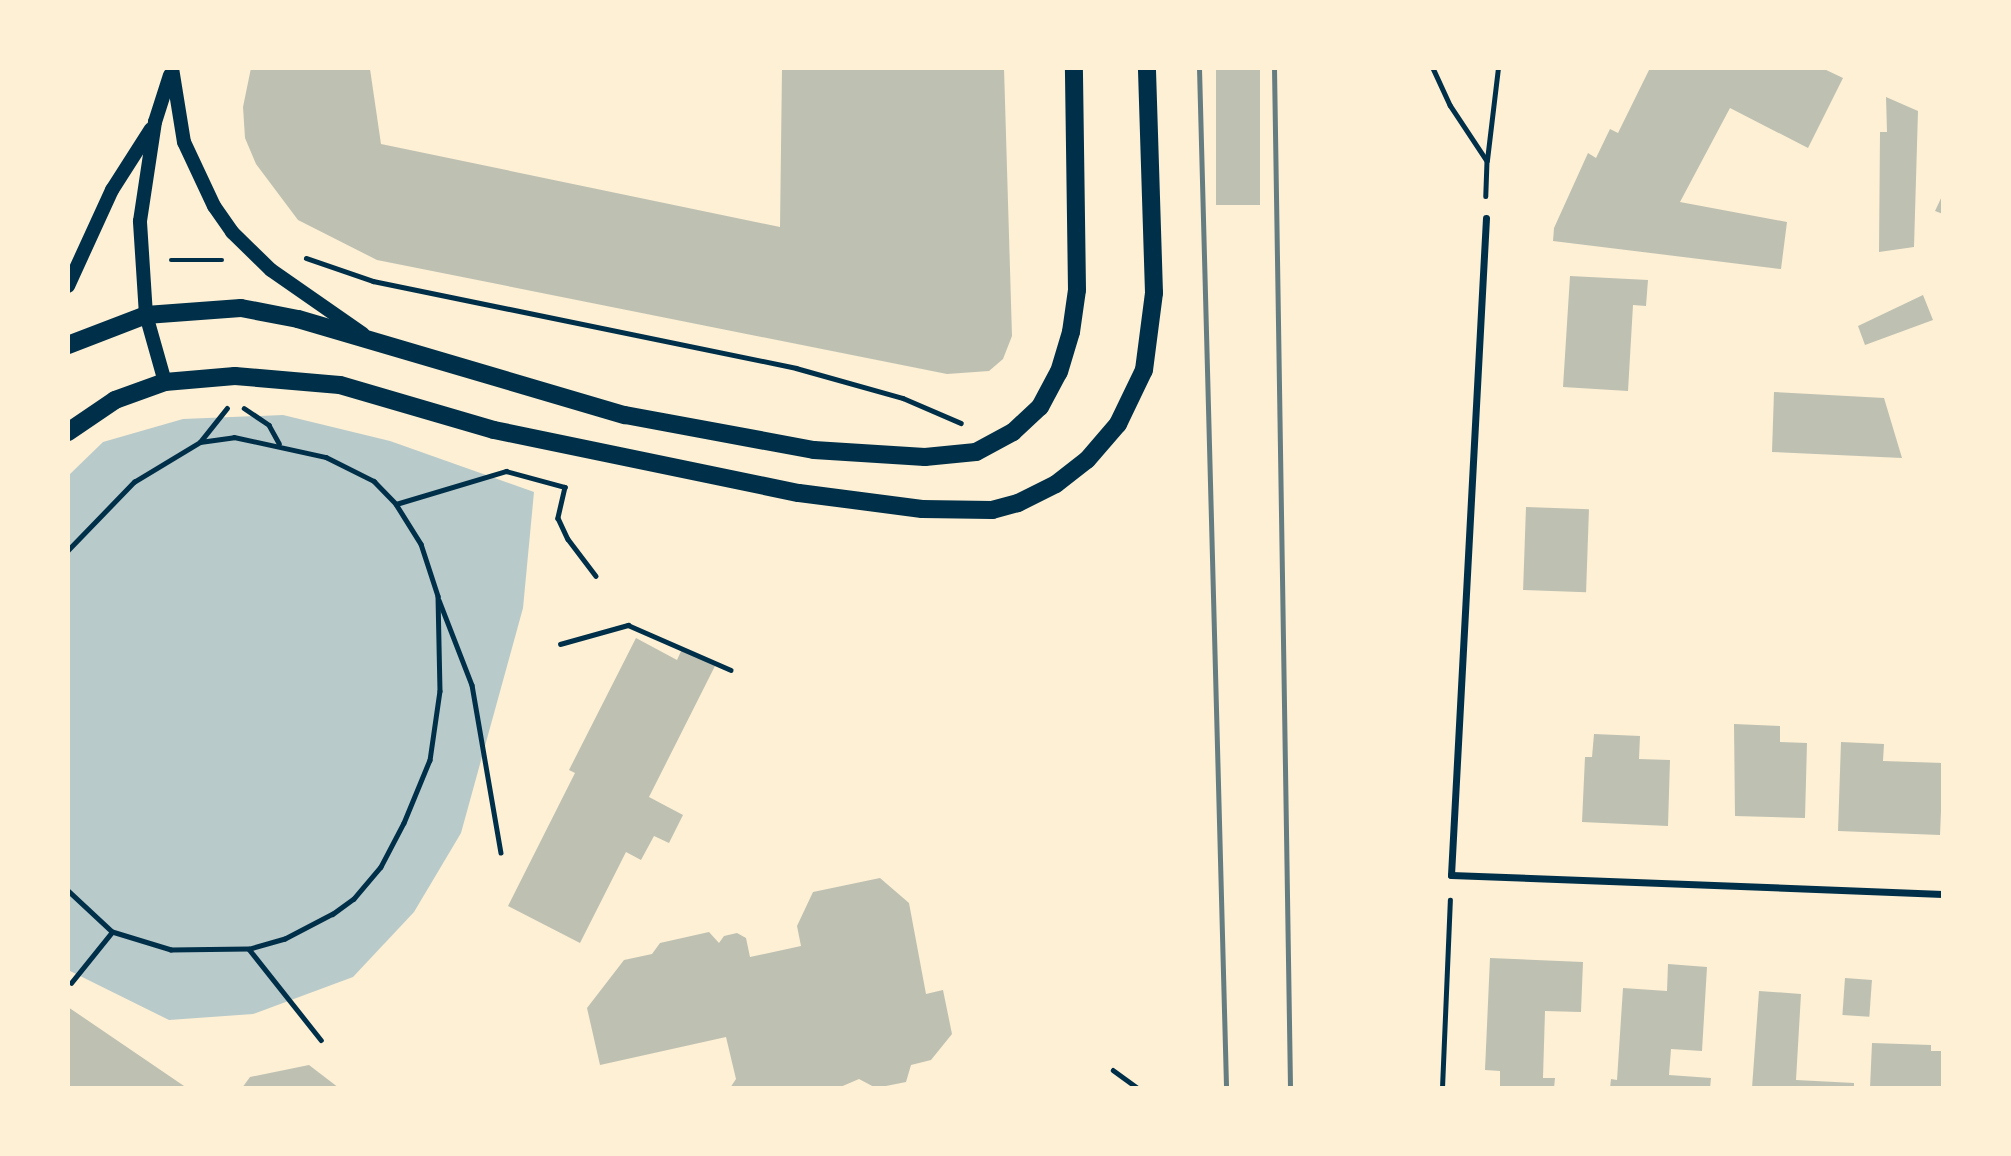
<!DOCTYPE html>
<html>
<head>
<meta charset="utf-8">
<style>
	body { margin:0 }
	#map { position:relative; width:2011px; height:1156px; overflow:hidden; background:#fdf0d5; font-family:"Public Sans",sans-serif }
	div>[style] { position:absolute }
	.green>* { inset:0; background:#b9caca }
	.building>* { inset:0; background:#bec0b2; transform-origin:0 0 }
	.path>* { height:4.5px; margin:-2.25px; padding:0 2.25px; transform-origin:2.25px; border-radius:2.25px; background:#003049 }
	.minor>* { height:7px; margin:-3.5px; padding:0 3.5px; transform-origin:3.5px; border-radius:3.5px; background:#003049 }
	.secondary>* { height:14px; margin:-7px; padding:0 7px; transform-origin:7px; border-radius:7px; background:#003049 }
	.primary>* { height:18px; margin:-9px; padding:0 9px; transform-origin:9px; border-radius:9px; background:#003049 }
	.rail>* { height:5px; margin:-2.5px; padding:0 2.5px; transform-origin:2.5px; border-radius:2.5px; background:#657d81 }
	span { translate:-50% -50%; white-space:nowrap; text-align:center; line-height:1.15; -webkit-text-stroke:6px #fdf0d5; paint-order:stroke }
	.frame { position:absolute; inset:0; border:70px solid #fdf0d5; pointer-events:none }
</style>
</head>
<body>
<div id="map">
	<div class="green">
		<i style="clip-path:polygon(283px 415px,390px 441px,534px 492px,523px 608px,461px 833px,414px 912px,353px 977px,253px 1014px,169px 1020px,68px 970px,68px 476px,103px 442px,183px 419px)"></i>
	</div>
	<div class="building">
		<i style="clip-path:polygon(251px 68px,370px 69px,381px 144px,780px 227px,782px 68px,1004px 68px,1012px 336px,1003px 359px,989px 371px,947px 374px,377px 260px,298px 220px,256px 164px,245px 138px,243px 107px)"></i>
		<i style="left:1216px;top:68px;width:44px;height:137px"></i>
		<i style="clip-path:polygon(1650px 68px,1822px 68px,1843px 78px,1808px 148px,1730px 108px,1680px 202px,1787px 222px,1781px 269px,1553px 241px,1554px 228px,1588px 153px,1596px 158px,1610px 129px,1618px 133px)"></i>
		<i style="clip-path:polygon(1886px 97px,1918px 111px,1914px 247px,1879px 252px,1880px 132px,1887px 132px)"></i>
		<i style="clip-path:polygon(1943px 194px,1943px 214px,1935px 211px)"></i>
		<i style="clip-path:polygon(1570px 276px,1648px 280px,1646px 306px,1633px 305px,1628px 391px,1563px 387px)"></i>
		<i style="clip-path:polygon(1923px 295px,1933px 320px,1865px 345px,1858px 326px)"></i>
		<i style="clip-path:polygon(1774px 392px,1884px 398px,1902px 458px,1772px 452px)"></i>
		<i style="left:1526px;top:507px;width:63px;height:83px;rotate:2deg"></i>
		<i style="clip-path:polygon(636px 638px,677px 660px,682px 649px,715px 666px,649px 797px,683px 815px,669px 843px,654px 836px,641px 860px,626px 852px,580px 943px,508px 906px,575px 773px,569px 770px)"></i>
		<i style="clip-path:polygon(1734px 724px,1780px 726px,1780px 742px,1807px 743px,1805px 818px,1735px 816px)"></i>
		<i style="clip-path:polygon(1594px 734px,1640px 736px,1639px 759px,1670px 760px,1668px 826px,1582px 822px,1585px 757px,1592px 757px)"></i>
		<i style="clip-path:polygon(1841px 742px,1884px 744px,1883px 761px,1943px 763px,1940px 835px,1838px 831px)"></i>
		<i style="clip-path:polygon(880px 878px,909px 903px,926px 994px,943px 990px,952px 1034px,931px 1060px,911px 1065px,906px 1082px,876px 1088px,859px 1079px,838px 1088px,730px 1088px,736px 1079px,726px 1037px,600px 1065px,587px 1008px,624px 960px,652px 954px,660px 943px,709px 932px,719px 943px,724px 936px,737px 933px,746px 938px,750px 957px,801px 946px,797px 926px,813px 892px)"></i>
		<i style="clip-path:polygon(1490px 958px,1583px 962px,1581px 1012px,1545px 1011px,1543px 1078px,1555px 1078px,1554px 1088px,1500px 1088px,1500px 1071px,1485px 1070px)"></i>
		<i style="clip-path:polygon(1668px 964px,1707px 967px,1702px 1051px,1671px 1049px,1669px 1075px,1711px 1078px,1710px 1088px,1610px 1088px,1611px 1079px,1617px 1080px,1623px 988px,1667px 991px)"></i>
		<i style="left:1845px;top:978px;width:27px;height:37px;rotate:4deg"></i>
		<i style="clip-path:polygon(1759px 991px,1801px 994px,1796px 1080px,1854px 1083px,1854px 1088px,1752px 1088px)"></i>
		<i style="clip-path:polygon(68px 1007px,187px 1088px,68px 1088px)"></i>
		<i style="clip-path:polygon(1872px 1043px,1931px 1045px,1931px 1051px,1943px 1051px,1943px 1088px,1870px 1088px)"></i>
		<i style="clip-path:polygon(309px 1065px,339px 1088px,242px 1088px,250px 1077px)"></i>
	</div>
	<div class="path">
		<i style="left:1433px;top:68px;width:41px;rotate:65.3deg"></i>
		<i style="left:1450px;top:105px;width:67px;rotate:56.5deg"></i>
		<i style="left:1487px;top:161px;width:35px;rotate:92deg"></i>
		<i style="left:1487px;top:160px;width:93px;rotate:-83.2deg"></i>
		<i style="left:306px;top:258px;width:71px;rotate:18.9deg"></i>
		<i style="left:373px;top:281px;width:432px;rotate:11.6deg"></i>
		<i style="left:796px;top:368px;width:111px;rotate:15.7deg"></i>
		<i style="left:903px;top:398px;width:63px;rotate:23.3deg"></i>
		<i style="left:171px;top:260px;width:51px"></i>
		<i style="left:244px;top:408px;width:30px;rotate:34deg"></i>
		<i style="left:269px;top:425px;width:21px;rotate:61deg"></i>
		<i style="left:200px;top:442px;width:43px;rotate:-51.5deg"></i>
		<i style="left:396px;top:504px;width:115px;rotate:-16.7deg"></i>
		<i style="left:506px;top:471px;width:61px;rotate:15.2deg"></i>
		<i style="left:565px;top:487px;width:32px;rotate:103deg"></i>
		<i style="left:558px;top:518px;width:23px;rotate:65deg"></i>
		<i style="left:568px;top:539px;width:46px;rotate:52.9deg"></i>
		<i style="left:68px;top:550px;width:95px;rotate:-45.9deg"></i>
		<i style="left:134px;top:482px;width:77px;rotate:-31.2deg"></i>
		<i style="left:200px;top:442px;width:34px;rotate:-8deg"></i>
		<i style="left:234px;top:437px;width:94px;rotate:12.3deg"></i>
		<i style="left:326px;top:457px;width:54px;rotate:26.6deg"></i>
		<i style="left:374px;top:481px;width:32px;rotate:46deg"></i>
		<i style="left:396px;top:504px;width:47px;rotate:58deg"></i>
		<i style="left:421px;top:544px;width:55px;rotate:71.9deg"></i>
		<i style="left:438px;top:596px;width:95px;rotate:88.8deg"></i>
		<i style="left:440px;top:691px;width:70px;rotate:98.2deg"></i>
		<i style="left:430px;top:760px;width:68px;rotate:112.4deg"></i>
		<i style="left:404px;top:823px;width:50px;rotate:117.6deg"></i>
		<i style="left:381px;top:867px;width:42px;rotate:130.2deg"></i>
		<i style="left:354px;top:899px;width:26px;rotate:144deg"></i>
		<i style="left:333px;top:914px;width:54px;rotate:152.5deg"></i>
		<i style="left:285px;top:939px;width:37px;rotate:164deg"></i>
		<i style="left:249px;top:949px;width:78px;rotate:179.3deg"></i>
		<i style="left:171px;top:950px;width:62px;rotate:-163deg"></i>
		<i style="left:112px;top:932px;width:60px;rotate:-137deg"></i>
		<i style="left:439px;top:600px;width:91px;rotate:68.8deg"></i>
		<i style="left:472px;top:685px;width:170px;rotate:80.2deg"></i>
		<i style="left:560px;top:644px;width:71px;rotate:-15.6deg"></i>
		<i style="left:628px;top:625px;width:112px;rotate:23.6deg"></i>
		<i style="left:249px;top:949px;width:116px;rotate:51.6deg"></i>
		<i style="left:71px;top:983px;width:65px;rotate:-51.2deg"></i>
		<i style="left:1113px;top:1070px;width:31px;rotate:36deg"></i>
		<i style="left:1442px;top:1088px;width:188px;rotate:-87.6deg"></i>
	</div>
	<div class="minor">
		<i style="left:1486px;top:218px;width:658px;rotate:93.05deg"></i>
		<i style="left:1451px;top:875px;width:492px;rotate:2.2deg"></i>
	</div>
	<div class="secondary">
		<i style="left:172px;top:68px;width:75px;rotate:80.8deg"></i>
		<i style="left:184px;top:142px;width:71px;rotate:64.9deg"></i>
		<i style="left:214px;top:206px;width:32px;rotate:55deg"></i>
		<i style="left:232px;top:232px;width:54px;rotate:44.3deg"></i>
		<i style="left:271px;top:270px;width:112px;rotate:34.8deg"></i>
		<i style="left:68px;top:286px;width:106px;rotate:-65.4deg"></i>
		<i style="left:112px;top:190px;width:72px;rotate:-57.4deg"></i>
		<i style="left:165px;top:382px;width:70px;rotate:-105.8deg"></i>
		<i style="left:146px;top:315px;width:94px;rotate:-93.7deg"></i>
		<i style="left:140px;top:221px;width:100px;rotate:-81.4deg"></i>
		<i style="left:155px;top:122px;width:49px;rotate:-72.3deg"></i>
	</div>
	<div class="primary">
		<i style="left:68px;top:345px;width:84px;rotate:-21deg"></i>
		<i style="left:146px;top:315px;width:95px;rotate:-4.2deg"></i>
		<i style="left:241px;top:308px;width:58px;rotate:10.9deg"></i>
		<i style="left:298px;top:319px;width:341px;rotate:16.4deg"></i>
		<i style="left:625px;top:415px;width:192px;rotate:10.5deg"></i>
		<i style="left:814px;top:450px;width:111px;rotate:3.6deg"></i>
		<i style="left:925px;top:457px;width:51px;rotate:-5.6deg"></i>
		<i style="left:976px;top:452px;width:42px;rotate:-28.4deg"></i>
		<i style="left:1013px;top:432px;width:37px;rotate:-43deg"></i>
		<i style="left:1040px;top:407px;width:40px;rotate:-62deg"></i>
		<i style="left:1059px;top:372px;width:42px;rotate:-73.3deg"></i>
		<i style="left:1071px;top:332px;width:42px;rotate:-81.9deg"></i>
		<i style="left:1077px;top:290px;width:222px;rotate:-90.8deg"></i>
		<i style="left:68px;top:432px;width:57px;rotate:-34.2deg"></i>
		<i style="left:115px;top:400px;width:53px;rotate:-19.8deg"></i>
		<i style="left:165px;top:382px;width:70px;rotate:-4.9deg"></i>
		<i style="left:235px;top:376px;width:105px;rotate:4.9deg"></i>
		<i style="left:340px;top:385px;width:160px;rotate:16.3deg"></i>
		<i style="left:494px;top:430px;width:311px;rotate:11.7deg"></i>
		<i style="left:799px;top:493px;width:124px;rotate:7.4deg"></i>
		<i style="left:922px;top:509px;width:70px;rotate:0.8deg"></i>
		<i style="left:992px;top:510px;width:27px;rotate:-15deg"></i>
		<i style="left:1018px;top:503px;width:42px;rotate:-26.6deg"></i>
		<i style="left:1056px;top:484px;width:39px;rotate:-38deg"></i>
		<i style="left:1087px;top:460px;width:48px;rotate:-49.3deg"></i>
		<i style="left:1118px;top:424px;width:60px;rotate:-64.3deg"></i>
		<i style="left:1144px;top:370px;width:78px;rotate:-82.6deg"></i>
		<i style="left:1154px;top:293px;width:225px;rotate:-91.8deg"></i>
	</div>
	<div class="rail">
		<i style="left:1199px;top:68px;width:1020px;rotate:88.48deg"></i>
		<i style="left:1274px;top:68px;width:1020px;rotate:89.1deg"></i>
	</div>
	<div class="frame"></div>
</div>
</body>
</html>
